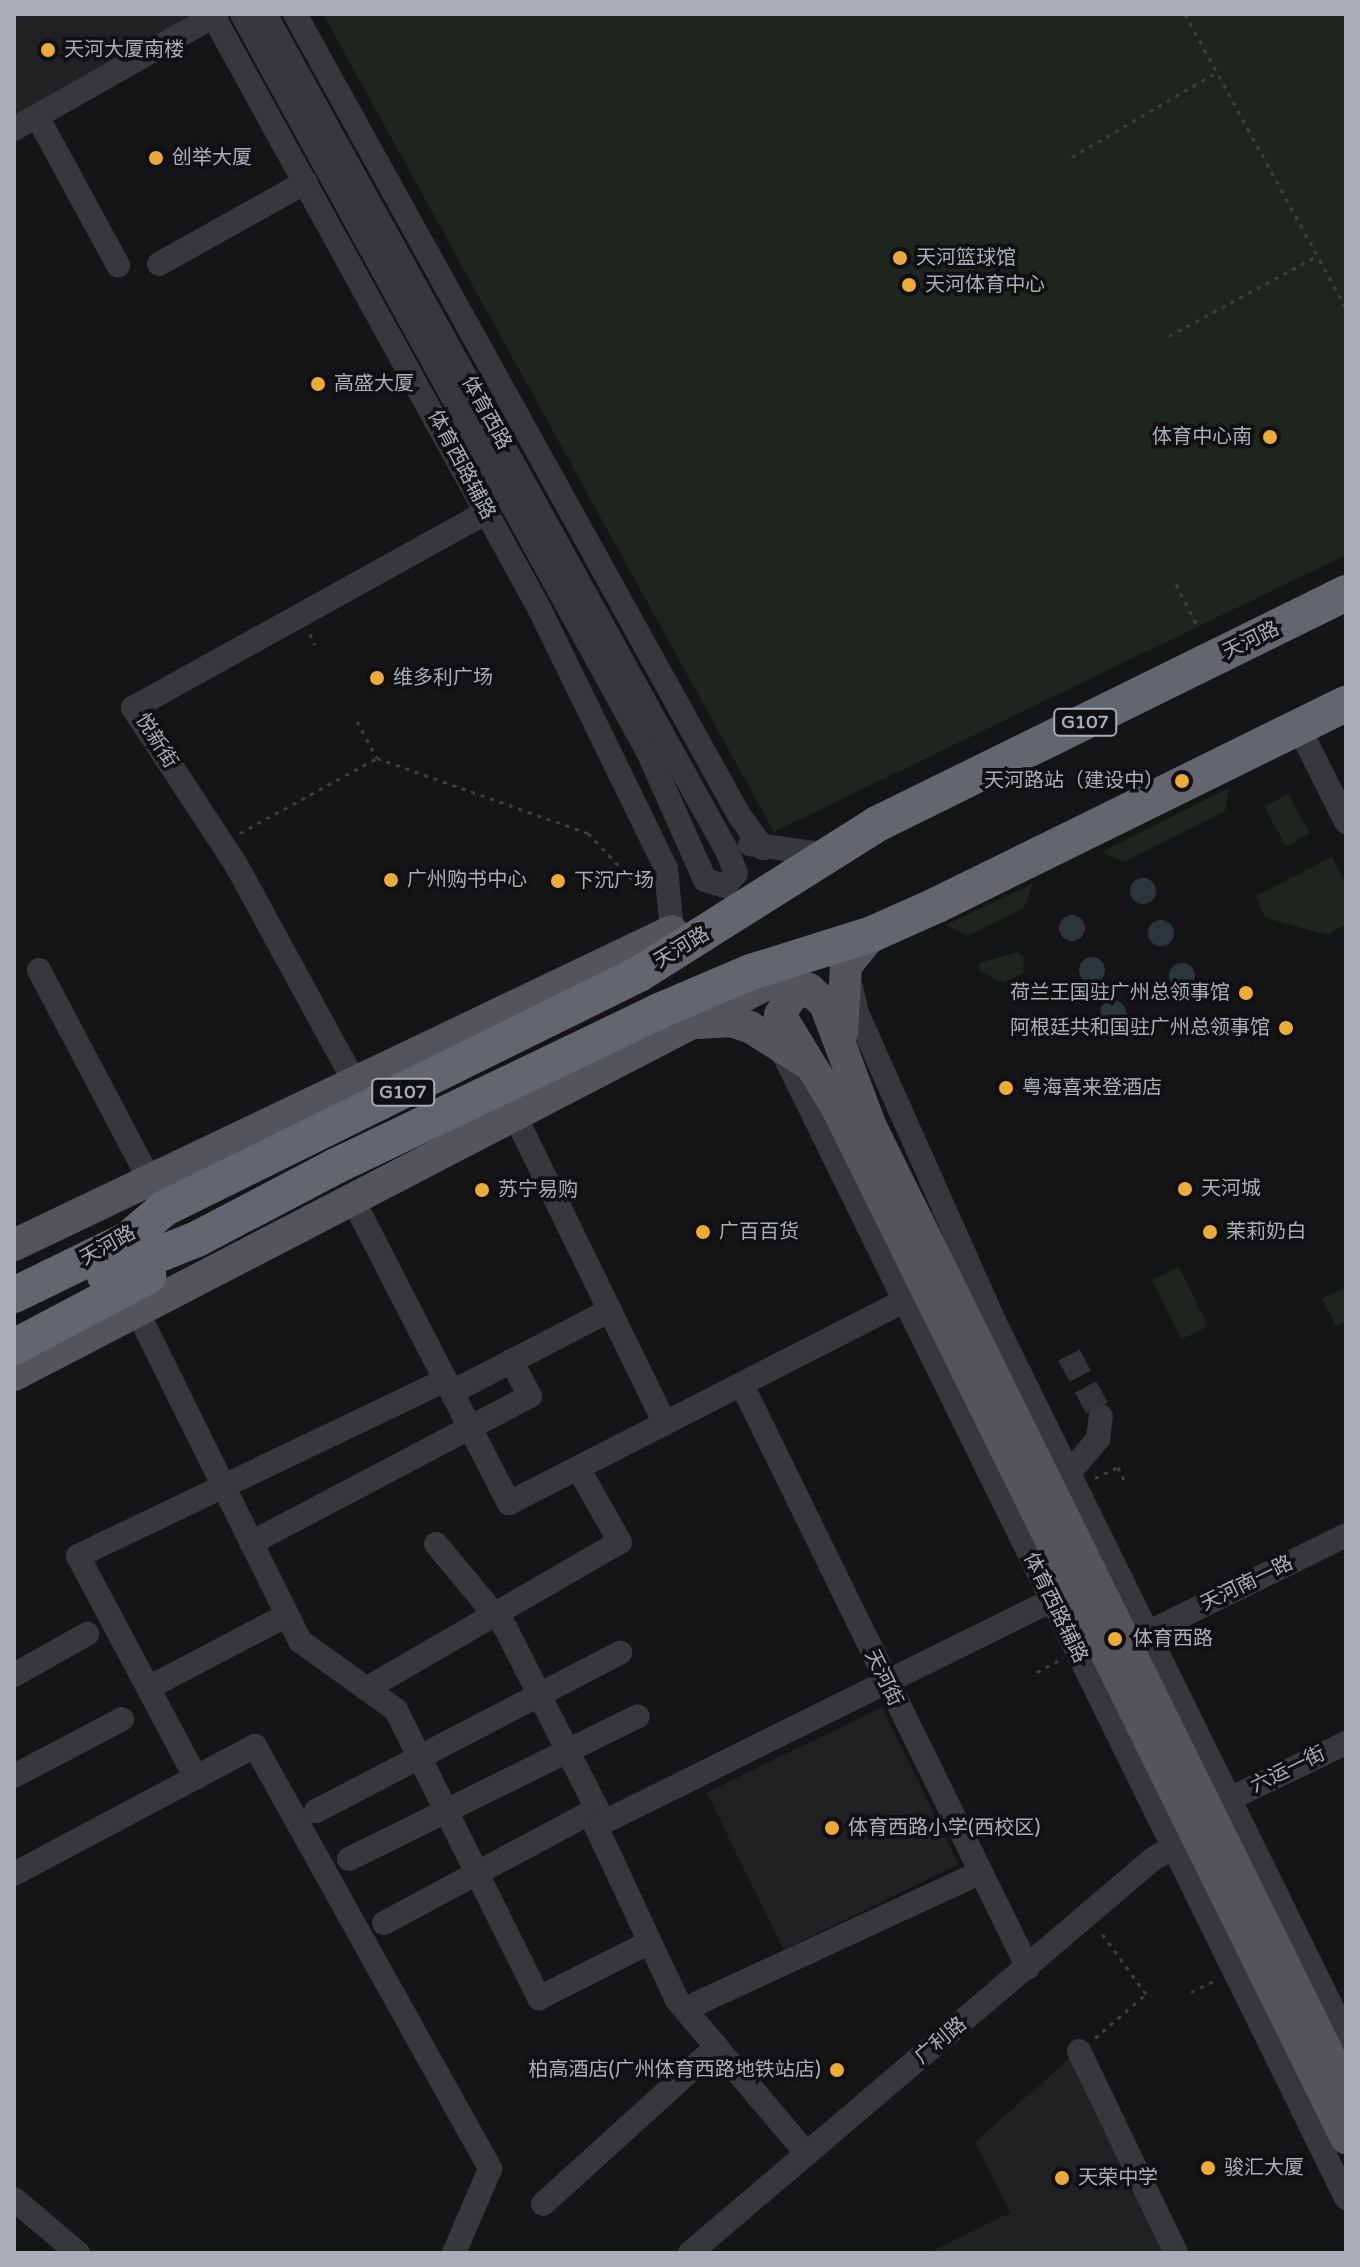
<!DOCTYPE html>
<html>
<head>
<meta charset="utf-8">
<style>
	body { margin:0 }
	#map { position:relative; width:1360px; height:2267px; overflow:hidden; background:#151517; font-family:"Varela Round","Noto Sans SC",sans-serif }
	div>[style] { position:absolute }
	.built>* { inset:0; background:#212124; transform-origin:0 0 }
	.green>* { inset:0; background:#1d251e; transform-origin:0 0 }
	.water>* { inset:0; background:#2c353b }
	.round { border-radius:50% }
	.minor-tunnel>* { height:24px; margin-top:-12px; transform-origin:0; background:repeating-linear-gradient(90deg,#323337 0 24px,transparent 0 36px) }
	.path>* { height:3px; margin-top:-1.5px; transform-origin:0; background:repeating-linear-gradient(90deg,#3c3e43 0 4px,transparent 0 10px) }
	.minor>* { height:24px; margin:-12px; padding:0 12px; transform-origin:12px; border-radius:12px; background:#36383c }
	.major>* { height:32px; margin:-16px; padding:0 16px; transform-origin:16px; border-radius:16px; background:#53555b }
	.highway>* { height:36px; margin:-18px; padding:0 18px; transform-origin:18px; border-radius:18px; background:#63666d }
	.dots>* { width:22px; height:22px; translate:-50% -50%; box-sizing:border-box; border:4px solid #101012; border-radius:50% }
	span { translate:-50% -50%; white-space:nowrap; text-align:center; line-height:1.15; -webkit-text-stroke:7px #101012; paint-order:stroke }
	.shield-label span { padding:2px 6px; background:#101012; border:2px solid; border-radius:6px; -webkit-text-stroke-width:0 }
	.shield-label { font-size:18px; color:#a8adb7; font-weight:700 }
	.poi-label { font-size:20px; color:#a8adb7 }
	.left { translate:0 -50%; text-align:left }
	.right { translate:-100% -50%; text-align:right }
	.street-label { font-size:20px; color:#a8adb7 }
	.frame { position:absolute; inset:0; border:16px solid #a8adb7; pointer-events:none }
</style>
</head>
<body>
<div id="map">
	<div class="built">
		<i style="clip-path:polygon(14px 14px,190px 14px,192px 17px,14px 118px)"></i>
		<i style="left:882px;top:1707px;width:175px;height:195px;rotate:64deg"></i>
		<i style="clip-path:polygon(1071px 2057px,1168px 2253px,928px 2253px,1010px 2213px,975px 2142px)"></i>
	</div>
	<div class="green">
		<i style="clip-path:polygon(323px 14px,1346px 14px,1346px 555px,774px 832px)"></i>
		<i style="clip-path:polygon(1229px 788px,1225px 811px,1123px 862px,1102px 852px)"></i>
		<i style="left:1288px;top:794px;width:45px;height:27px;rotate:61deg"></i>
		<i style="clip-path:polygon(1332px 857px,1346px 885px,1346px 924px,1328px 935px,1266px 918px,1255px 896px)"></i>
		<i style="clip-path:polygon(1033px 883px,1024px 908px,967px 936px,946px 925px)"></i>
		<i style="clip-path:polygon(1017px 952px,1024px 957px,1023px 973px,1003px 983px,979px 970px,980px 963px)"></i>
		<i style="left:1179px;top:1267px;width:66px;height:30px;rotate:64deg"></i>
		<i style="clip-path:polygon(1346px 1286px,1346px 1321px,1336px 1326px,1322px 1299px)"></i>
	</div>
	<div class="water">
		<i class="round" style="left:1130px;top:878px;width:26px;height:26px"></i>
		<i class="round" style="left:1059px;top:915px;width:26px;height:26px"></i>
		<i class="round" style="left:1148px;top:920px;width:26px;height:26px"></i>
		<i class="round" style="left:1079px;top:957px;width:26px;height:26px"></i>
		<i class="round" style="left:1169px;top:963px;width:26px;height:26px"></i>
		<i class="round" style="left:1100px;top:1000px;width:26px;height:26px"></i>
	</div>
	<div class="minor-tunnel">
		<i style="left:1069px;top:1355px;width:69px;rotate:62.3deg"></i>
	</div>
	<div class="path">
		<i style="left:1185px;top:14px;width:335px;rotate:61.3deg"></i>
		<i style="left:1072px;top:157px;width:168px;rotate:-30.4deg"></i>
		<i style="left:1169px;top:336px;width:168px;rotate:-28.4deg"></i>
		<i style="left:1176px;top:584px;width:48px;rotate:62.9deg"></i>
		<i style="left:310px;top:634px;width:12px;rotate:66deg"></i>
		<i style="left:357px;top:721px;width:42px;rotate:61.6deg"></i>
		<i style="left:377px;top:758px;width:224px;rotate:19.6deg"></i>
		<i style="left:588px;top:833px;width:70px;rotate:46.7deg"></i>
		<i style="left:240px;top:833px;width:156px;rotate:-28.7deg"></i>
		<i style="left:1095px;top:1478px;width:25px;rotate:-26deg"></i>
		<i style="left:1118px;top:1467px;width:14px;rotate:65deg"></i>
		<i style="left:1037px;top:1672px;width:24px;rotate:-28deg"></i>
		<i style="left:1191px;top:1992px;width:28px;rotate:-26deg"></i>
		<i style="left:1095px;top:2038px;width:67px;rotate:-40.8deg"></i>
		<i style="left:1146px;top:1994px;width:77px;rotate:-126deg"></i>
	</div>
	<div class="minor">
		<i style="left:212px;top:14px;width:680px;rotate:61.17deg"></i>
		<i style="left:540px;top:610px;width:287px;rotate:64deg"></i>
		<i style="left:666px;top:868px;width:63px;rotate:84.6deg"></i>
		<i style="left:242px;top:14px;width:842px;rotate:61.18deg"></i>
		<i style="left:648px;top:752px;width:140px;rotate:66deg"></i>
		<i style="left:705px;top:880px;width:21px;rotate:17deg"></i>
		<i style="left:725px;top:886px;width:17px;rotate:-50deg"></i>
		<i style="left:736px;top:873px;width:24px;rotate:-112deg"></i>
		<i style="left:727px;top:851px;width:956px;rotate:-118.9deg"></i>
		<i style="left:295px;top:14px;width:916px;rotate:61deg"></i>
		<i style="left:739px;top:815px;width:41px;rotate:54deg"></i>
		<i style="left:37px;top:116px;width:170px;rotate:61.5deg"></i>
		<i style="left:14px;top:129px;width:233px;rotate:-29.5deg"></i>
		<i style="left:159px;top:264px;width:168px;rotate:-29.2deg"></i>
		<i style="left:1299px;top:728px;width:105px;rotate:63.4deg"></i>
		<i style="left:750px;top:844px;width:77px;rotate:8.2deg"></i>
		<i style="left:39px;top:970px;width:253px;rotate:62.2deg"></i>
		<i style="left:851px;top:987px;width:27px;rotate:77deg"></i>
		<i style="left:857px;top:1013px;width:346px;rotate:66deg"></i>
		<i style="left:998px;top:1329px;width:788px;rotate:63.79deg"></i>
		<i style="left:779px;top:1045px;width:1285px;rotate:63.81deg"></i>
		<i style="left:354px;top:1081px;width:248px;rotate:-118.6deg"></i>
		<i style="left:235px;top:863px;width:186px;rotate:-123.3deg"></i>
		<i style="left:133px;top:708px;width:405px;rotate:-29deg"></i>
		<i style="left:515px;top:1116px;width:342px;rotate:64deg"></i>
		<i style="left:353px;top:1200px;width:341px;rotate:62.8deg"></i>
		<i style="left:509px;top:1503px;width:444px;rotate:-27.1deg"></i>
		<i style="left:138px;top:1313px;width:366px;rotate:63.7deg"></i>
		<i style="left:300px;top:1641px;width:118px;rotate:35.7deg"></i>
		<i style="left:396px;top:1710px;width:322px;rotate:63.6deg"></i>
		<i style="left:539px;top:1998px;width:124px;rotate:-26.8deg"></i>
		<i style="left:742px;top:1385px;width:649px;rotate:63.87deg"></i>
		<i style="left:452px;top:1392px;width:178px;rotate:-27.4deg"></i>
		<i style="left:1069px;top:1473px;width:45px;rotate:-49.5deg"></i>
		<i style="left:1098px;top:1439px;width:23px;rotate:-83deg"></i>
		<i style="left:251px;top:1543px;width:315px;rotate:-27.8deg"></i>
		<i style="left:530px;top:1396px;width:40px;rotate:-118deg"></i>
		<i style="left:1135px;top:1639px;width:235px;rotate:-26.2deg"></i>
		<i style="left:14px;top:1675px;width:84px;rotate:-29.3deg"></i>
		<i style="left:148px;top:1688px;width:157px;rotate:-27.7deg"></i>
		<i style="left:366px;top:1689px;width:293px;rotate:-30.1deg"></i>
		<i style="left:620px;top:1542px;width:85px;rotate:-119.6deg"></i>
		<i style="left:14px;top:1776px;width:122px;rotate:-27.8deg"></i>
		<i style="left:196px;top:1778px;width:251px;rotate:-118deg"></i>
		<i style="left:78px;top:1556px;width:408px;rotate:-25.6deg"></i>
		<i style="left:1217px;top:1805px;width:143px;rotate:-25.7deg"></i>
		<i style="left:316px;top:1811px;width:343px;rotate:-27.5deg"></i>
		<i style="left:349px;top:1859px;width:322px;rotate:-26.3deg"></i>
		<i style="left:14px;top:1874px;width:273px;rotate:-28deg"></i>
		<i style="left:255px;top:1746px;width:484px;rotate:60.9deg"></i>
		<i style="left:490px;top:2169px;width:91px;rotate:113.2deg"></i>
		<i style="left:384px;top:1923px;width:242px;rotate:-28.2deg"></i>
		<i style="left:597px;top:1809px;width:204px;rotate:-116.8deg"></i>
		<i style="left:505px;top:1627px;width:108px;rotate:-129.7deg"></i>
		<i style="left:685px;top:2009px;width:325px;rotate:-24.8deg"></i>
		<i style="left:1079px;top:2051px;width:224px;rotate:64.3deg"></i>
		<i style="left:807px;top:2154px;width:202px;rotate:-130.2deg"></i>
		<i style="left:677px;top:2000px;width:192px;rotate:-115deg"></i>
		<i style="left:596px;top:1826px;width:522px;rotate:-26.37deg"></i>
		<i style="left:14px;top:2199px;width:84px;rotate:40.2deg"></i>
		<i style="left:543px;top:2204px;width:234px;rotate:-42.2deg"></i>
		<i style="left:690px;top:2253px;width:608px;rotate:-40.4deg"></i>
		<i style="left:1153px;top:1859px;width:38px;rotate:-30deg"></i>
	</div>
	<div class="major">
		<i style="left:697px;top:1023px;width:34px;rotate:-3deg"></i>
		<i style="left:731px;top:1021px;width:20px;rotate:18deg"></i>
		<i style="left:750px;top:1027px;width:64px;rotate:32.2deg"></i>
		<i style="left:842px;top:1032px;width:66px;rotate:-86.5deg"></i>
		<i style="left:846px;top:966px;width:41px;rotate:-50.9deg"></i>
		<i style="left:14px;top:1245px;width:729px;rotate:-25.51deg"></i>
		<i style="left:14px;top:1375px;width:881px;rotate:-27.44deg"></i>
		<i style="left:1346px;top:2090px;width:1074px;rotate:-116.25deg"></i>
		<i style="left:871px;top:1127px;width:131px;rotate:-110.5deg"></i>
		<i style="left:825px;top:1004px;width:22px;rotate:-137deg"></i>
		<i style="left:809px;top:989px;width:18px;rotate:161deg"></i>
		<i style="left:792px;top:995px;width:23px;rotate:121deg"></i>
		<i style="left:780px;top:1015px;width:109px;rotate:58.5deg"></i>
		<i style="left:837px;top:1108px;width:1149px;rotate:63.7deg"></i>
	</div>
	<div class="highway">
		<i style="left:105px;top:1276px;width:99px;rotate:-21.9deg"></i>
		<i style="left:197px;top:1239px;width:157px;rotate:-27.7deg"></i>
		<i style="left:336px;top:1166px;width:358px;rotate:-25.6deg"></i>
		<i style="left:659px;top:1011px;width:100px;rotate:-23deg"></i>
		<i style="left:751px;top:972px;width:127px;rotate:-17.4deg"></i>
		<i style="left:872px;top:934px;width:71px;rotate:-24deg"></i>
		<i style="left:937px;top:905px;width:456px;rotate:-26.2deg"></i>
		<i style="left:14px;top:1295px;width:126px;rotate:-26deg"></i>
		<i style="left:127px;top:1240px;width:50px;rotate:-40.1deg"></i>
		<i style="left:165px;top:1208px;width:529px;rotate:-26.27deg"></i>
		<i style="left:639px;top:974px;width:281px;rotate:-32.2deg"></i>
		<i style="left:877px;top:824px;width:523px;rotate:-26.22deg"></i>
		<i style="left:14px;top:1347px;width:152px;rotate:-27.9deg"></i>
	</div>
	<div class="dots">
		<i style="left:48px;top:50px;background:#ecaa38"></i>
		<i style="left:156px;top:158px;background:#ecaa38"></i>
		<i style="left:900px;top:258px;background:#ecaa38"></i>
		<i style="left:909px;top:285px;background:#ecaa38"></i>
		<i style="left:318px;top:384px;background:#ecaa38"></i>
		<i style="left:1270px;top:437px;background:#ecaa38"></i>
		<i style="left:377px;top:678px;background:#ecaa38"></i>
		<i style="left:1182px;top:781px;background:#ecaa38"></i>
		<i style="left:391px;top:880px;background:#ecaa38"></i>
		<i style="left:558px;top:881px;background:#ecaa38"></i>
		<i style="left:1246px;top:993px;background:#ecaa38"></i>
		<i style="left:1286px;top:1028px;background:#ecaa38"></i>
		<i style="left:1006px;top:1088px;background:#ecaa38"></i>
		<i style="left:1185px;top:1189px;background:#ecaa38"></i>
		<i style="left:482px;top:1190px;background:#ecaa38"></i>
		<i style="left:703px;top:1232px;background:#ecaa38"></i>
		<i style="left:1210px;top:1232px;background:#ecaa38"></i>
		<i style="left:1115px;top:1639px;background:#ecaa38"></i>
		<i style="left:832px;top:1828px;background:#ecaa38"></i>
		<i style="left:837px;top:2070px;background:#ecaa38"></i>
		<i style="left:1208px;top:2168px;background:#ecaa38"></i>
		<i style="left:1062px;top:2178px;background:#ecaa38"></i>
	</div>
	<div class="shield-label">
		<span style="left:1085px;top:722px">G107</span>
		<span style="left:403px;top:1092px">G107</span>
	</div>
	<div class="poi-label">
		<span class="left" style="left:64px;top:50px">天河大厦南楼</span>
		<span class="left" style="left:172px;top:158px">创举大厦</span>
		<span class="left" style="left:916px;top:258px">天河篮球馆</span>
		<span class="left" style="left:925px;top:285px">天河体育中心</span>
		<span class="left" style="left:334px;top:384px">高盛大厦</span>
		<span class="right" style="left:1252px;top:437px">体育中心南</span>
		<span class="left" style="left:393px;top:678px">维多利广场</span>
		<span class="right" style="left:1164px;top:781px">天河路站（建设中）</span>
		<span class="left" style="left:407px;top:880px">广州购书中心</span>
		<span class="left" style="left:574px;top:881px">下沉广场</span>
		<span class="right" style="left:1230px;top:993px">荷兰王国驻广州总领事馆</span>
		<span class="right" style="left:1270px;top:1028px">阿根廷共和国驻广州总领事馆</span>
		<span class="left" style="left:1022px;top:1088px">粤海喜来登酒店</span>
		<span class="left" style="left:1201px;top:1189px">天河城</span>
		<span class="left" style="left:498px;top:1190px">苏宁易购</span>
		<span class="left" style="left:719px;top:1232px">广百百货</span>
		<span class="left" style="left:1226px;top:1232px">茉莉奶白</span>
		<span class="left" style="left:1133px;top:1639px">体育西路</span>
		<span class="left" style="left:848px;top:1828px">体育西路小学(西校区)</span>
		<span class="right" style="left:821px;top:2070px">柏高酒店(广州体育西路地铁站店)</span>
		<span class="left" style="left:1224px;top:2168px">骏汇大厦</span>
		<span class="left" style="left:1078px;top:2178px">天荣中学</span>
	</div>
	<div class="street-label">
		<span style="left:486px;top:413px;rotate:61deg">体育西路</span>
		<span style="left:461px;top:465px;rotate:62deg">体育西路辅路</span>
		<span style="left:1251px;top:641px;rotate:-26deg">天河路</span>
		<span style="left:156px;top:741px;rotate:58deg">悦新街</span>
		<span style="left:682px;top:948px;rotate:-31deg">天河路</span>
		<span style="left:108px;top:1246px;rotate:-29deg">天河路</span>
		<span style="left:1247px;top:1584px;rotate:-26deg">天河南一路</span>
		<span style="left:1055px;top:1608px;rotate:64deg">体育西路辅路</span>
		<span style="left:883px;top:1678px;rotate:64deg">天河街</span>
		<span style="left:1288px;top:1770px;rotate:-26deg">六运一街</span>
		<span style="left:941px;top:2041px;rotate:-40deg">广利路</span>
	</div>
	<div class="frame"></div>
</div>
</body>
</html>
